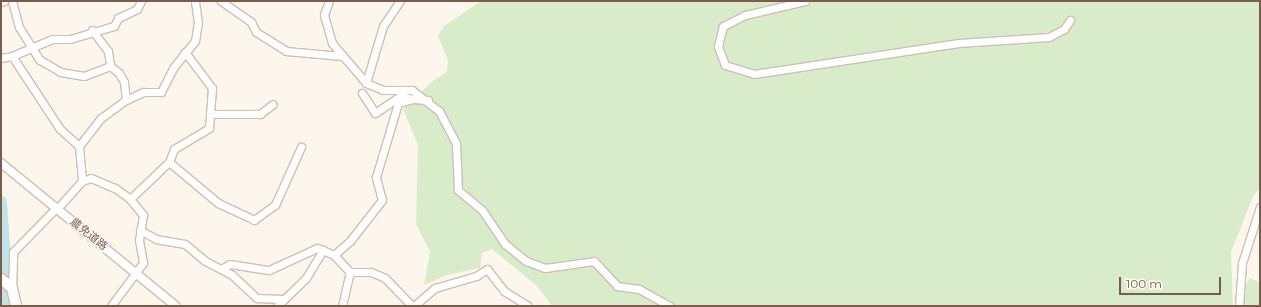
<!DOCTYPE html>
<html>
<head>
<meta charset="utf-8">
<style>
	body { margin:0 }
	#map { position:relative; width:1261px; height:307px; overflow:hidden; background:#fdf6ec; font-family:Montserrat,"Noto Sans JP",sans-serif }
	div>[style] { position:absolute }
	.green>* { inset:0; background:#d8ecc9 }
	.river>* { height:12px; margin:-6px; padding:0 6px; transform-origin:6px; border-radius:6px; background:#bfe3e8 }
	.roads { filter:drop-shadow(1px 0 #d1beb0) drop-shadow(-1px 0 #d1beb0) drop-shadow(0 1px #d1beb0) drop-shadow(0 -1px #d1beb0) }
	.minor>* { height:7px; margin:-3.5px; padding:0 3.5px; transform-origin:3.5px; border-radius:3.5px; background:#fff }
	.tertiary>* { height:8px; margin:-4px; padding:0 4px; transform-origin:4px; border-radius:4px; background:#fff }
	.secondary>* { height:10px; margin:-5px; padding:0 5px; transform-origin:5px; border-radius:5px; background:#fff }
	span { translate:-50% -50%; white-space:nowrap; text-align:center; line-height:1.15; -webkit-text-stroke:3px #fffaf3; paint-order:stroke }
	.street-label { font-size:11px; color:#7a5c4d }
	.frame { position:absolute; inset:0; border:2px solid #7a5c4d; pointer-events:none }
	.scale { position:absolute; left:1119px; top:277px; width:102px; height:18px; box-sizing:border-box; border:2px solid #7a5c4d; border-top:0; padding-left:5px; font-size:12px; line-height:14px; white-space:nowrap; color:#7a5c4d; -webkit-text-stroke:3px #fffaf3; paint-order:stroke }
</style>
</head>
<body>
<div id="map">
	<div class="green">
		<i style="clip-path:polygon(481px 1px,1260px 1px,1260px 189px,1254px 194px,1231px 252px,1233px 306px,552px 306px,537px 286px,492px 249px,482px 253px,480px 268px,447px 275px,424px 285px,430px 252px,416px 224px,418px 145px,403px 109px,434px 80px,447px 72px,448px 60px,438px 36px,444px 26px)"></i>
		<i style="clip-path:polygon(1250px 278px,1260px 283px,1260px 306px,1245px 306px,1239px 296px)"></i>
	</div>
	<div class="river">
		<i style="left:1px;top:202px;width:104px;rotate:86.1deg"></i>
	</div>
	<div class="roads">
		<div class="minor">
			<i style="left:12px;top:1px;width:27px;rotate:75deg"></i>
			<i style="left:19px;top:27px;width:39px;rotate:58deg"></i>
			<i style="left:40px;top:60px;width:24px;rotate:30deg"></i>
			<i style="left:61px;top:72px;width:23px;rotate:10deg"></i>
			<i style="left:84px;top:76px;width:28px;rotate:-21deg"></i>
			<i style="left:221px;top:1px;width:37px;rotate:35deg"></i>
			<i style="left:251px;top:22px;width:11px;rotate:63deg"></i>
			<i style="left:256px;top:32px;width:36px;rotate:32deg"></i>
			<i style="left:286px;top:51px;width:56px;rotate:5.1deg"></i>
			<i style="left:329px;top:1px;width:15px;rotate:110deg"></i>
			<i style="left:324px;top:15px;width:29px;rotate:74deg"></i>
			<i style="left:332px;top:43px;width:52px;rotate:49.6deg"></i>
			<i style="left:366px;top:83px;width:18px;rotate:22deg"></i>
			<i style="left:383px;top:90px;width:29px"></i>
			<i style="left:412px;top:90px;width:34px;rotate:38deg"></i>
			<i style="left:439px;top:111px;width:36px;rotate:62deg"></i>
			<i style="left:456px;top:143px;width:47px;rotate:87.6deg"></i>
			<i style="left:458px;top:190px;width:31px;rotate:40deg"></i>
			<i style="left:482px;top:210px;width:41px;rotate:55.9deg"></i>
			<i style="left:505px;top:244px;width:27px;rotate:39deg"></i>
			<i style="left:526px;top:261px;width:20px;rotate:20deg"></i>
			<i style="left:545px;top:268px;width:49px;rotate:-8.1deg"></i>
			<i style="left:594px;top:261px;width:34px;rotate:47deg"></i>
			<i style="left:617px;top:286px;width:22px;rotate:8deg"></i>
			<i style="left:639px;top:289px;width:35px;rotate:29deg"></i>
			<i style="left:805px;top:1px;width:62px;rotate:166.9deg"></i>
			<i style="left:745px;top:15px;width:25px;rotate:153deg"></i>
			<i style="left:723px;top:26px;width:21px;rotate:104deg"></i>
			<i style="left:718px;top:46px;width:20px;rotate:70deg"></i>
			<i style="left:725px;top:65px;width:30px;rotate:17deg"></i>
			<i style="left:754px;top:74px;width:207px;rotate:-8.6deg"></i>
			<i style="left:959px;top:43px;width:90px;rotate:-3.8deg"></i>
			<i style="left:1049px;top:37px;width:17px;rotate:-28deg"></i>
			<i style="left:1064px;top:29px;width:11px;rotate:-56deg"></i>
			<i style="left:1px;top:2px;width:3px;rotate:-18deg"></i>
			<i style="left:92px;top:30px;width:26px;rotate:53deg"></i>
			<i style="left:108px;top:51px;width:15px;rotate:82deg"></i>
			<i style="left:110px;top:66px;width:11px;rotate:38deg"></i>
			<i style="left:119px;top:73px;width:10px;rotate:61deg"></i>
			<i style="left:124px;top:82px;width:18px;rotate:84deg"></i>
			<i style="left:12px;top:56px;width:43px;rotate:-23deg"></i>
			<i style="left:52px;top:39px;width:18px"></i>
			<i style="left:70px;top:39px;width:46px;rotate:-16.5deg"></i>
			<i style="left:114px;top:26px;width:9px;rotate:-63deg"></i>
			<i style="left:118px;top:18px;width:21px;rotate:-25deg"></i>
			<i style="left:137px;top:9px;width:9px;rotate:-63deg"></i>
			<i style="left:1px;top:58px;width:11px;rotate:-10deg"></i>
			<i style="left:12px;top:56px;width:87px;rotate:56.7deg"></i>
			<i style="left:60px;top:129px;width:25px;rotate:42deg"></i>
			<i style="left:79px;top:146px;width:35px;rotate:85deg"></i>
			<i style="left:82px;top:181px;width:36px;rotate:132deg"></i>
			<i style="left:366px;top:83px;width:59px;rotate:-73.4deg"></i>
			<i style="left:383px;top:26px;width:30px;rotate:-56deg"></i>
			<i style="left:362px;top:93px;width:24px;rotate:57deg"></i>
			<i style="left:375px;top:113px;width:30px;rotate:-34deg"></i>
			<i style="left:400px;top:96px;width:13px;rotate:13deg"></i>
			<i style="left:211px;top:114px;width:49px"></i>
			<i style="left:260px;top:114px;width:16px;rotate:-38deg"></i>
			<i style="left:79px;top:146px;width:36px;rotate:-52deg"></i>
			<i style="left:101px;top:118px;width:31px;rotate:-36deg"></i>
			<i style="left:126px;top:100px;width:19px;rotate:-25deg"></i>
			<i style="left:143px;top:92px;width:18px"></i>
			<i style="left:161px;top:92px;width:27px;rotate:-63deg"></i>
			<i style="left:173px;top:68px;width:35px;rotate:-51deg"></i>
			<i style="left:195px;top:41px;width:18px;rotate:-81deg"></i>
			<i style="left:198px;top:23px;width:22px;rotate:-98deg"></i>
			<i style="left:169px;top:162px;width:64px;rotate:39.9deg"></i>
			<i style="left:218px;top:203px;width:40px;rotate:25deg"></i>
			<i style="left:254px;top:220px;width:26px;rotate:-36deg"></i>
			<i style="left:275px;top:205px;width:64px;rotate:-65.9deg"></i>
			<i style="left:82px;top:181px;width:9px;rotate:-18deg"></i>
			<i style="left:91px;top:178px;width:26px;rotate:23deg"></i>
			<i style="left:115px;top:188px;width:19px;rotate:36deg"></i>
			<i style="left:130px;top:199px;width:21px;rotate:51deg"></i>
			<i style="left:143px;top:215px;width:25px;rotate:99deg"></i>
			<i style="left:139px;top:240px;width:23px;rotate:80deg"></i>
			<i style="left:143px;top:263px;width:54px;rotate:126.7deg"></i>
			<i style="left:130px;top:199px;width:54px;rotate:-43.5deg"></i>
			<i style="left:169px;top:162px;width:14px;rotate:-69deg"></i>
			<i style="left:174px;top:149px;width:41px;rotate:-31deg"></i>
			<i style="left:209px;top:128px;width:40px;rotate:-85.7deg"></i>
			<i style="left:212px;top:88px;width:45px;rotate:-126.9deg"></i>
			<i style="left:140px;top:230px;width:18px;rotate:29deg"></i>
			<i style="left:156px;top:239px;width:29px;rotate:10deg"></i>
			<i style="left:185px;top:244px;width:26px;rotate:40deg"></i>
			<i style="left:205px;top:261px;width:30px;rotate:27deg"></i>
			<i style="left:232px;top:275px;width:34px;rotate:43deg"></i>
			<i style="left:257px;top:298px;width:26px;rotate:2deg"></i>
			<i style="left:334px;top:255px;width:21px;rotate:-41deg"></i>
			<i style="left:350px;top:241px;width:52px;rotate:-52deg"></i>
			<i style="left:382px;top:200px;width:24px;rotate:-105deg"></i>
			<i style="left:376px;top:177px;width:77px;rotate:-73.4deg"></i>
			<i style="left:398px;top:103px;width:16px;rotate:-15deg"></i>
			<i style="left:413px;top:99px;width:15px;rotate:4deg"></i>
			<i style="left:221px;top:269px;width:10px;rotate:-29deg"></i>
			<i style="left:230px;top:264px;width:39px;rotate:9deg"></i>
			<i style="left:269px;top:270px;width:53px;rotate:-24.6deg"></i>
			<i style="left:317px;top:248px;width:18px;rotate:22deg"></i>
			<i style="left:334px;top:255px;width:23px;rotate:47deg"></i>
			<i style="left:350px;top:272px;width:21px"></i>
			<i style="left:371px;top:272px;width:15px;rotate:23deg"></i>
			<i style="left:385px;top:278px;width:39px;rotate:46deg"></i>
			<i style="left:12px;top:288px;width:36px;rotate:-88deg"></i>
			<i style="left:13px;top:252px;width:62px;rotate:-45.7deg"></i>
			<i style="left:277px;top:306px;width:40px;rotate:-44deg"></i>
			<i style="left:306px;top:278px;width:33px;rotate:-59deg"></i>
			<i style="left:342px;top:306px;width:35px;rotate:-77deg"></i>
			<i style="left:414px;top:306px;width:28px;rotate:-41deg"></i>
			<i style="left:435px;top:288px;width:43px;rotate:-16.3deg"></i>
			<i style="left:476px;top:276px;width:13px;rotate:-32deg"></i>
			<i style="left:487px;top:269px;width:28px;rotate:52deg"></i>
			<i style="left:504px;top:291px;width:28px;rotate:32deg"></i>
			<i style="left:1239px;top:306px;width:43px;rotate:-86deg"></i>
			<i style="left:1242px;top:263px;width:59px;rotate:-72.2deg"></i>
		</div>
		<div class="tertiary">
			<i style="left:1px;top:163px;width:226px;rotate:39.3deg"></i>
		</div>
		<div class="secondary">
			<i style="left:1px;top:279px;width:14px;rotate:39deg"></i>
			<i style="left:12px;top:288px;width:18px;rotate:77deg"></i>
		</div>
	</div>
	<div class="street-label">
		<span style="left:89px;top:234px;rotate:39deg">農免道路</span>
	</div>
	<div class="frame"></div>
	<div class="scale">100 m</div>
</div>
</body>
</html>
